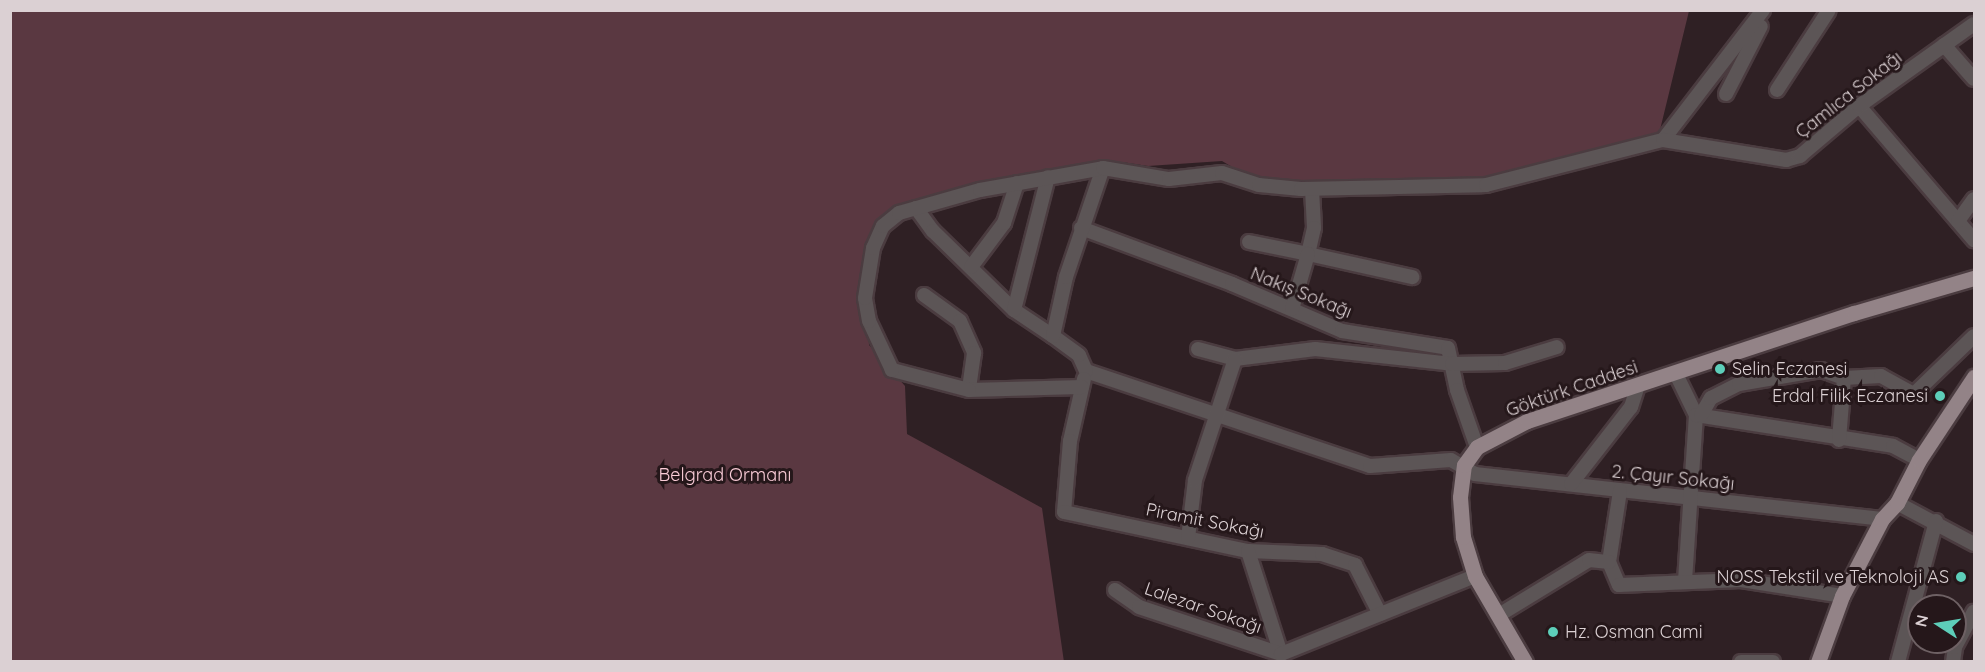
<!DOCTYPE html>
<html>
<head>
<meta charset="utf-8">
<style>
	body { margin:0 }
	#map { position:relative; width:1985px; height:672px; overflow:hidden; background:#2f2024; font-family:Quicksand,sans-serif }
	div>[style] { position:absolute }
	.green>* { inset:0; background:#5a3841 }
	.roads { filter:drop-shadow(2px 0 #4b3c40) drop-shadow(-2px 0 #4b3c40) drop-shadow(0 2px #4b3c40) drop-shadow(0 -2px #4b3c40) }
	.minor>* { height:14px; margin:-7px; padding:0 7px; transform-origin:7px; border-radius:7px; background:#5c5556 }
	.major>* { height:15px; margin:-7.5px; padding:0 7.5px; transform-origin:7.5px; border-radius:7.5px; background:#938387 }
	.dots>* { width:16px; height:16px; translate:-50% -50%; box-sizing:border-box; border:3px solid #25171a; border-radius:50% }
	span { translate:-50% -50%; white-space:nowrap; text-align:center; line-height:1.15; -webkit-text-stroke:6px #25171a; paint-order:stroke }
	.street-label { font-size:18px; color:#dbd0d3 }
	.poi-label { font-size:18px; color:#dbd0d3 }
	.left { translate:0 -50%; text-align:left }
	.right { translate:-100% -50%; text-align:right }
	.park-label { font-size:18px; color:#faccd7 }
	.frame { position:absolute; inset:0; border:12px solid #dbd0d3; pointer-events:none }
	.north { position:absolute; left:1907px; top:594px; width:60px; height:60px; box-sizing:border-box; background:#25171a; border:2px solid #6e6164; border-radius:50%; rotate:282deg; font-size:16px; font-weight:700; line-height:24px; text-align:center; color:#dbd0d3 }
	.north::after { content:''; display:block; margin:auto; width:21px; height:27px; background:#5dceb9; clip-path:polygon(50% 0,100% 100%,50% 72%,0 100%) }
</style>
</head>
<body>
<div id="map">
	<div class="green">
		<i style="clip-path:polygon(10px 11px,1689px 11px,1659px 134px,1583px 163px,1481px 182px,1326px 188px,1256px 181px,1222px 161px,1148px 166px,1122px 162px,899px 216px,877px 243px,868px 298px,869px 345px,905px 386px,907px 434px,1042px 508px,1064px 662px,11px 661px)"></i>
	</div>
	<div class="roads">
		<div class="minor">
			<i style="left:1944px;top:45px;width:45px;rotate:48.6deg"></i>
			<i style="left:1777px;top:90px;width:95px;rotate:-57deg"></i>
			<i style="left:1726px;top:94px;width:76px;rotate:-62.8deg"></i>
			<i style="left:1859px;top:106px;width:177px;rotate:49.4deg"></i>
			<i style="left:1663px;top:140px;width:164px;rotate:-52.4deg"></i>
			<i style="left:1312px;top:189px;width:39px;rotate:87deg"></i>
			<i style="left:1314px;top:228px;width:27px;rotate:103deg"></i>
			<i style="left:1308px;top:254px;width:107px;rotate:12.5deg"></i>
			<i style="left:916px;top:208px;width:29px;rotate:54deg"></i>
			<i style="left:933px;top:231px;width:113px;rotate:44.3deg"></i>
			<i style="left:1014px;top:310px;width:47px;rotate:33.7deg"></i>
			<i style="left:1958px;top:221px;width:27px;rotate:-54deg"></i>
			<i style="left:1081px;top:228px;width:161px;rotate:20.3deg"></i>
			<i style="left:1232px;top:284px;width:120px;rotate:23.1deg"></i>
			<i style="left:1342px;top:331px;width:107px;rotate:9.1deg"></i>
			<i style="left:1448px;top:348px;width:43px;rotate:77.9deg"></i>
			<i style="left:1457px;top:390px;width:60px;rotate:70.7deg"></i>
			<i style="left:1249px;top:242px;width:60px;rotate:11.5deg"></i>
			<i style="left:1308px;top:254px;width:57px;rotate:106.2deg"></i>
			<i style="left:971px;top:267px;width:55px;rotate:-53.1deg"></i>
			<i style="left:1004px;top:223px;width:42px;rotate:-72deg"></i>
			<i style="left:924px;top:295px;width:44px;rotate:35.8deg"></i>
			<i style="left:960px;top:321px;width:35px;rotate:66deg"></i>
			<i style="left:974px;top:353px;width:37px;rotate:98deg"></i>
			<i style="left:1014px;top:310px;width:137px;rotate:-75.7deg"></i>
			<i style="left:1198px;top:349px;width:38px;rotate:15deg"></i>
			<i style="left:1235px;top:359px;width:81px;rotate:-7.1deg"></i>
			<i style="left:1315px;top:349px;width:138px;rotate:6.2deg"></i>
			<i style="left:1452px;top:364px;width:53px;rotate:-1.1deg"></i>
			<i style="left:1505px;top:363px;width:54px;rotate:-17.1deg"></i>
			<i style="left:1086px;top:371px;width:299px;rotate:18.5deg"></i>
			<i style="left:1370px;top:466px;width:81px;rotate:-4.2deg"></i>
			<i style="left:1451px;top:460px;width:28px;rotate:30deg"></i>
			<i style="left:1475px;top:474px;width:409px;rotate:6.3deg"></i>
			<i style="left:1086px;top:371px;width:17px;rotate:-114deg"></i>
			<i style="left:1079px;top:355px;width:32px;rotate:-144deg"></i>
			<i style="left:1053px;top:336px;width:60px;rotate:-77.6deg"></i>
			<i style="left:1066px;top:277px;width:115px;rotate:-71.3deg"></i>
			<i style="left:1676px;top:374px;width:46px;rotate:64deg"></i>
			<i style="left:1696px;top:415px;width:165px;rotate:93.8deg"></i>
			<i style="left:1084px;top:379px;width:64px;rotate:102.7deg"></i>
			<i style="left:1070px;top:441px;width:71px;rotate:94.8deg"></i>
			<i style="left:1064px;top:512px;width:188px;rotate:12deg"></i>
			<i style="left:1248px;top:551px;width:74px;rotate:2.3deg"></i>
			<i style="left:1322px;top:554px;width:35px;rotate:18deg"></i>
			<i style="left:1355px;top:565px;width:55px;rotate:63deg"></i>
			<i style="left:1082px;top:387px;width:113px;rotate:178.5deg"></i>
			<i style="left:969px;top:390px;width:80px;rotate:-165.4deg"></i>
			<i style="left:892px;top:370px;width:54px;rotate:-115.1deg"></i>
			<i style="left:869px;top:321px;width:23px;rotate:-100deg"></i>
			<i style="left:865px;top:298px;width:51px;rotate:-80.9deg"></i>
			<i style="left:873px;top:248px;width:24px;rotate:-66deg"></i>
			<i style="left:883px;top:226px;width:21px;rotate:-39deg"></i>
			<i style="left:899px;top:213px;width:84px;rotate:-15.9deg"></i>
			<i style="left:980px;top:190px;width:125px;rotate:-10.1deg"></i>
			<i style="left:1103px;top:168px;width:67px;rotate:9.5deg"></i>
			<i style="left:1169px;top:179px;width:53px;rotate:-6.5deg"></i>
			<i style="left:1222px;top:173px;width:39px;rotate:18deg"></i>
			<i style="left:1259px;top:185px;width:42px;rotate:5.4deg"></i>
			<i style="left:1301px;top:189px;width:185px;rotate:-1.2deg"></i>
			<i style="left:1486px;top:185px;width:183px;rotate:-14.3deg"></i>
			<i style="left:1663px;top:140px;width:125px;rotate:9.2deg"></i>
			<i style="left:1786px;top:160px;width:15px;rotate:-16deg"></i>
			<i style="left:1800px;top:156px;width:77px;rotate:-40.3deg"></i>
			<i style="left:1859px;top:106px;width:141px;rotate:-35.5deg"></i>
			<i style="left:1696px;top:415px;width:199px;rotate:8.9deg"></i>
			<i style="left:1893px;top:446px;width:30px;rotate:28deg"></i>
			<i style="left:1701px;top:415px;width:20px;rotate:-60deg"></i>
			<i style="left:1711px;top:398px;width:31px;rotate:-27deg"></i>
			<i style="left:1739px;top:384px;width:83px;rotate:-9.7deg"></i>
			<i style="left:1821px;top:370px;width:24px;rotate:19deg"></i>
			<i style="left:1844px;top:378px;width:37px;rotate:-3deg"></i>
			<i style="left:1881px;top:376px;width:38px;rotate:29deg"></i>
			<i style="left:1914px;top:394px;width:83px;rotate:-44deg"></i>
			<i style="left:1839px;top:440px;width:62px;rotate:-85.4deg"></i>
			<i style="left:1571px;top:484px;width:98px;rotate:-52.1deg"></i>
			<i style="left:1631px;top:407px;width:22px;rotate:-72deg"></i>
			<i style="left:1620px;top:491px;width:72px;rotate:98.8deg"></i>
			<i style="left:1609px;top:562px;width:25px;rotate:67deg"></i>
			<i style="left:1619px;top:585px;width:122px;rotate:-2.3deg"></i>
			<i style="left:1741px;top:580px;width:102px;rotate:9deg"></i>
			<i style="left:1897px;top:503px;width:87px;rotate:28deg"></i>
			<i style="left:1188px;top:538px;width:58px;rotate:-83.1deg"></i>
			<i style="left:1195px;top:480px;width:127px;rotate:-71.7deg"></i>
			<i style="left:1248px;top:551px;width:108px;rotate:72.2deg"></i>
			<i style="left:1115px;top:590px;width:29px;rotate:35deg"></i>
			<i style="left:1139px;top:607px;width:150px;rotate:18.3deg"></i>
			<i style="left:1499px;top:615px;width:105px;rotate:-31.4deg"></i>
			<i style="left:1589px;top:560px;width:20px;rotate:6deg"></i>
			<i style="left:1281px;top:654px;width:209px;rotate:-21.9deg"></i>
			<i style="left:1741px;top:662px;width:32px"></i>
			<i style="left:1898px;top:662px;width:146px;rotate:-74.9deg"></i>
			<i style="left:1953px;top:662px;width:15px;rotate:-82deg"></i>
			<i style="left:1955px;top:647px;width:40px;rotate:-62deg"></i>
		</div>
		<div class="major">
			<i style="left:1525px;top:662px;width:99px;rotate:-120.2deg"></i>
			<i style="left:1475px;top:576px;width:41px;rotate:-107.1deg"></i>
			<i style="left:1463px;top:537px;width:40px;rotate:-94.3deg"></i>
			<i style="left:1460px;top:497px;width:32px;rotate:-83deg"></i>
			<i style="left:1464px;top:465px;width:22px;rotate:-54deg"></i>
			<i style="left:1477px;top:447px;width:56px;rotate:-27.5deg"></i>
			<i style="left:1527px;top:421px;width:344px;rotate:-18.3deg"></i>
			<i style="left:1854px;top:313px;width:125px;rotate:-16.3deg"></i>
			<i style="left:1818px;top:662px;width:70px;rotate:-70deg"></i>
			<i style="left:1842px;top:596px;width:87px;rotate:-62.5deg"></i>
			<i style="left:1882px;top:519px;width:22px;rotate:-47deg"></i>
			<i style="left:1897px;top:503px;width:48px;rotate:-62.9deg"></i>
			<i style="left:1919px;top:460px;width:100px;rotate:-56.5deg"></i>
		</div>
	</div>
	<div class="dots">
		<i style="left:1720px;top:369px;background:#5dceb9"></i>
		<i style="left:1940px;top:396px;background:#5dceb9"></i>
		<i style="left:1961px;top:577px;background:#5dceb9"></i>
		<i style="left:1553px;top:632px;background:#5dceb9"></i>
	</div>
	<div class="street-label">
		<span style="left:1849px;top:95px;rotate:-38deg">Çamlıca Sokağı</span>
		<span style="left:1301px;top:293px;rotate:22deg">Nakış Sokağı</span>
		<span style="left:1572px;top:389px;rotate:-19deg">Göktürk Caddesi</span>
		<span style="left:1673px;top:478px;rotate:6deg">2. Çayır Sokağı</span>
		<span style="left:1205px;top:521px;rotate:11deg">Piramit Sokağı</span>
		<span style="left:1203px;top:608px;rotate:19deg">Lalezar Sokağı</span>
	</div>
	<div class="poi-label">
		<span class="left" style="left:1732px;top:369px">Selin Eczanesi</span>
		<span class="right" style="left:1928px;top:396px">Erdal Filik Eczanesi</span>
		<span class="right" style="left:1949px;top:577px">NOSS Tekstil ve Teknoloji AS</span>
		<span class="left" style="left:1565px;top:632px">Hz. Osman Cami</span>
	</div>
	<div class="park-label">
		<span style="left:725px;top:475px">Belgrad Ormanı</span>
	</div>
	<div class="frame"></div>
	<div class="north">N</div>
</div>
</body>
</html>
